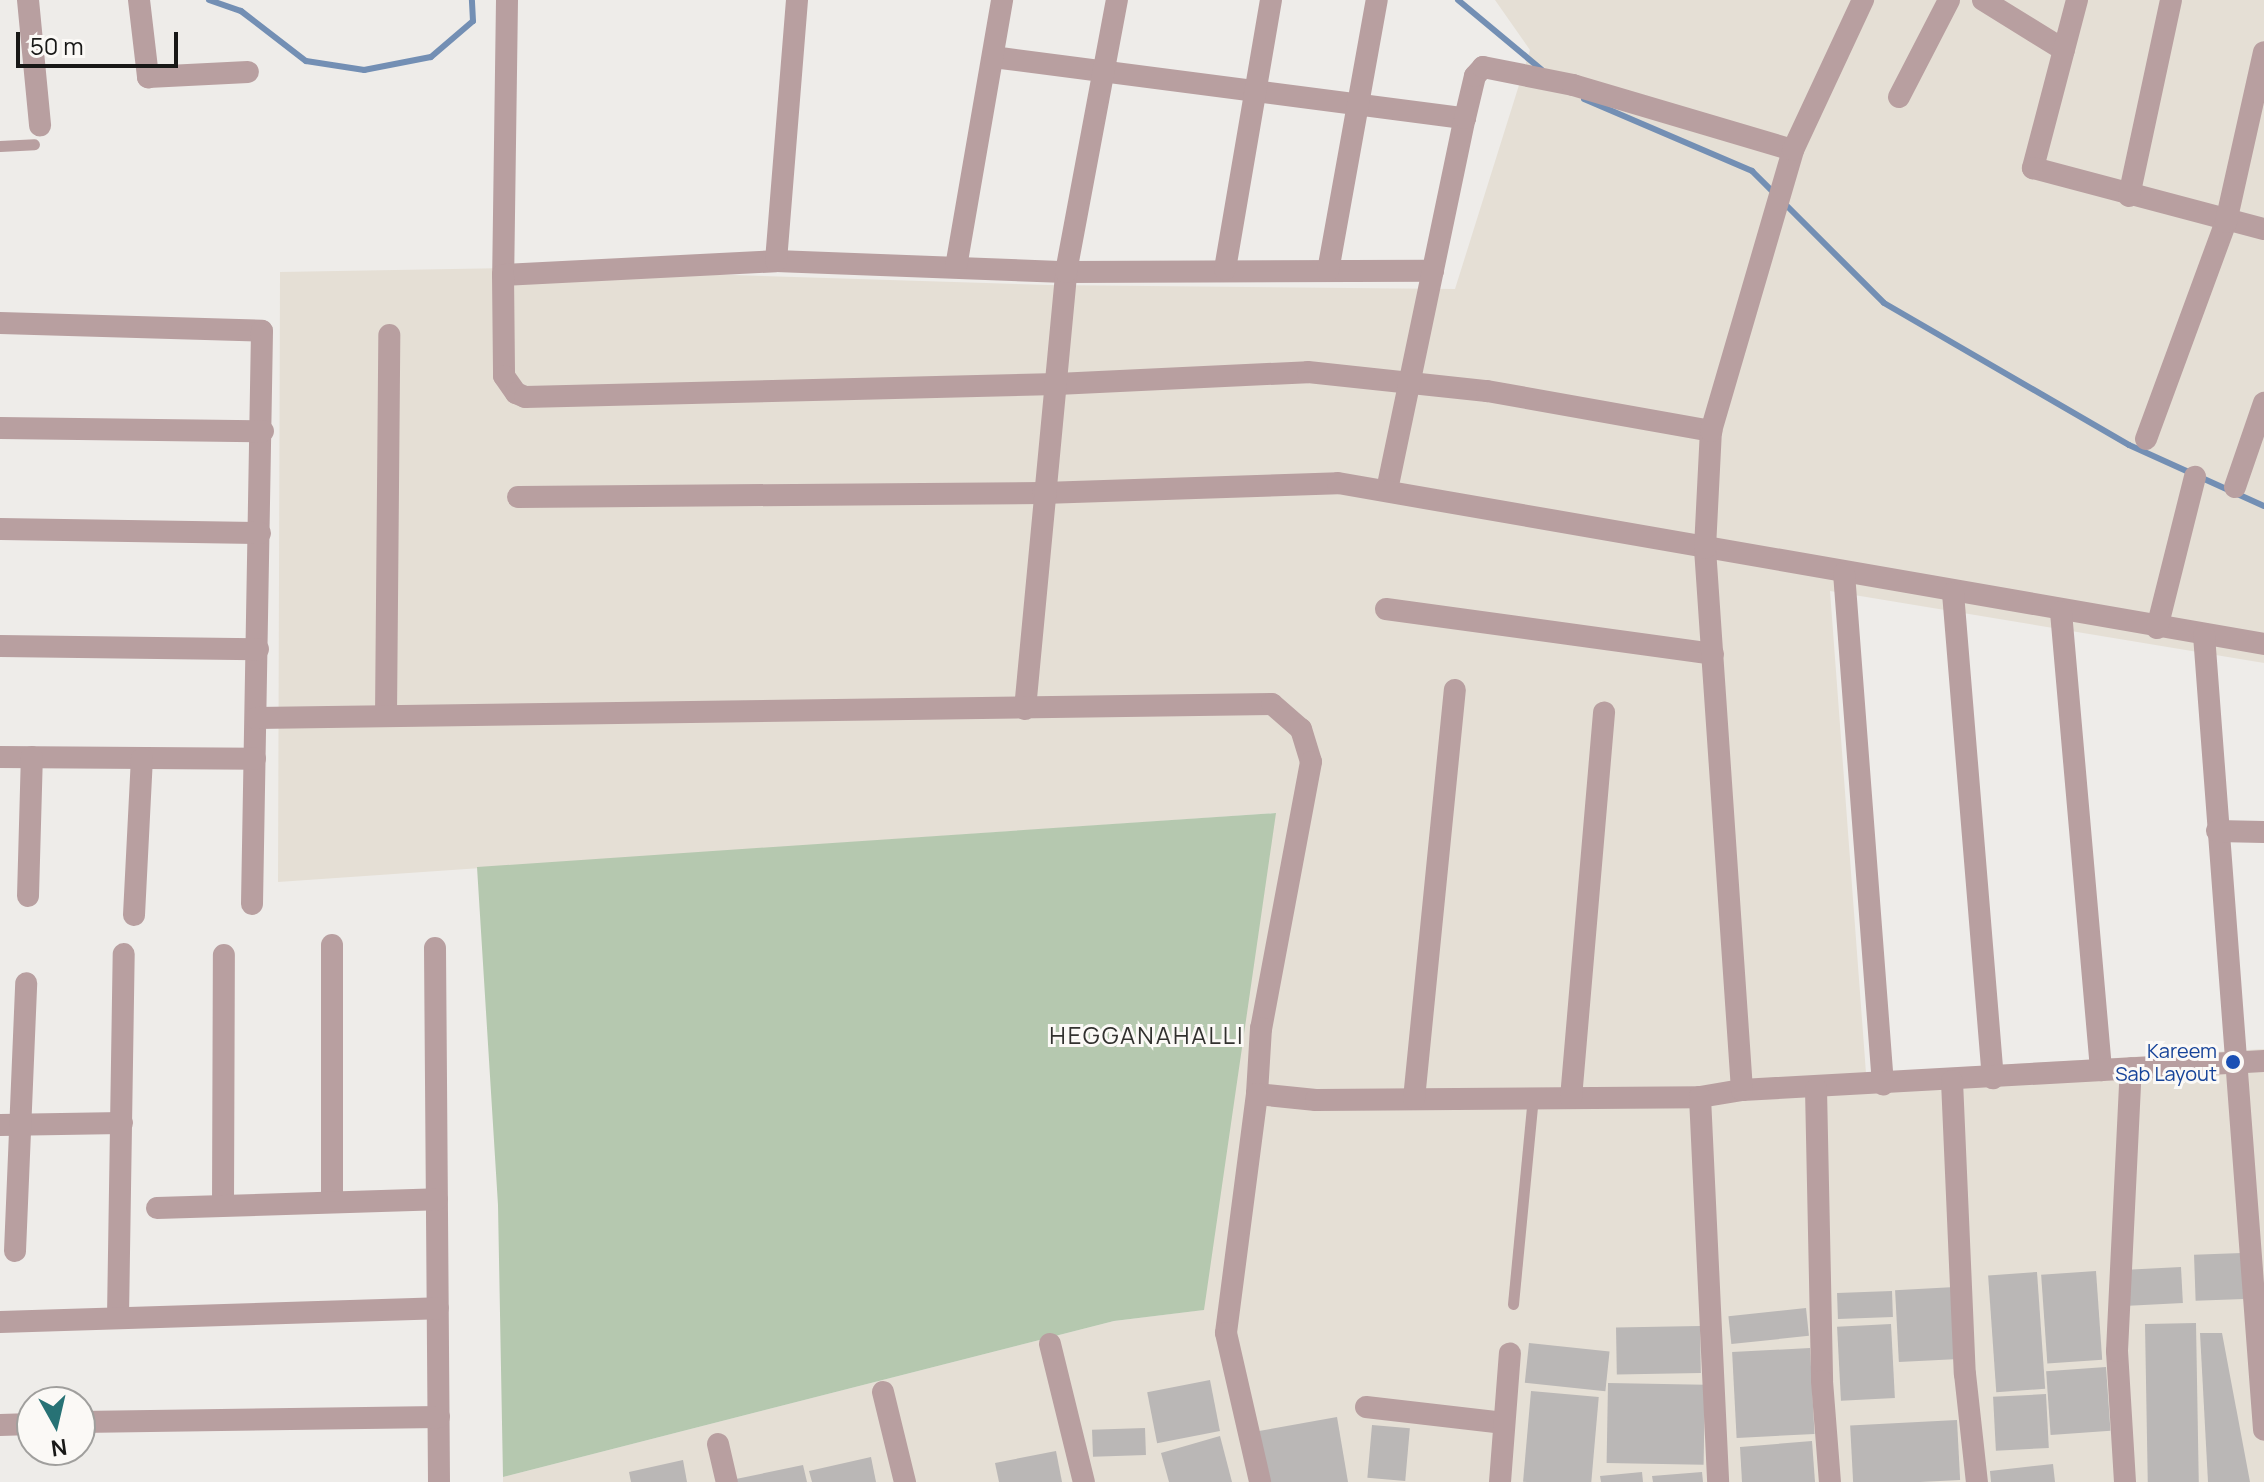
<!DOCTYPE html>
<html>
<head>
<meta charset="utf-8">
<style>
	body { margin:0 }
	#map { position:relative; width:2264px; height:1482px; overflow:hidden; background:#eeece9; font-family:Manrope,sans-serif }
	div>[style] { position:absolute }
	.built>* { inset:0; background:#e5dfd5 }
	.green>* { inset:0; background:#b5c8af }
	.stream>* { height:6px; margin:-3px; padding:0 3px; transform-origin:3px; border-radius:3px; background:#738fb4 }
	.building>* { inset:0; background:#bab7b6; transform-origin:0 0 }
	.lane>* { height:11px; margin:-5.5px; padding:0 5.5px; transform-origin:5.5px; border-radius:5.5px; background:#b89fa0 }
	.street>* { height:22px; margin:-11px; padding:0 11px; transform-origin:11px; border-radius:11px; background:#b89fa0 }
	.dots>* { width:22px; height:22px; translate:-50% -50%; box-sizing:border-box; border:4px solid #fbf9f6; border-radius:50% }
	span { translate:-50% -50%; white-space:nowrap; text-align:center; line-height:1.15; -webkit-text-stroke:6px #fbf9f6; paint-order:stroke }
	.transit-label { font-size:20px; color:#164399 }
	.right { translate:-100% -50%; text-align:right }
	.quarter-label { font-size:24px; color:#32312f; letter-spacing:2px }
	.north { position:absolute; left:16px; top:1386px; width:80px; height:80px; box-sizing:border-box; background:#fbf9f6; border:2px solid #a09f9d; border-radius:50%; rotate:172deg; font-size:22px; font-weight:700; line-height:32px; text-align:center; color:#181817 }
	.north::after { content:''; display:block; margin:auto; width:28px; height:36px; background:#277275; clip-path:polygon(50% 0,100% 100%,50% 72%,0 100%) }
	.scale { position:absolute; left:16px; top:32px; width:162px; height:36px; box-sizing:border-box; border:4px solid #181817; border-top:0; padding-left:10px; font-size:24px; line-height:28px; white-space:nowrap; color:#181817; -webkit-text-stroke:6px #fbf9f6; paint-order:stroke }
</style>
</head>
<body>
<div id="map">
	<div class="built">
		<i style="clip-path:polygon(1495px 0,2264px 0,2264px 663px,1830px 591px,1866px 1073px,2264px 1049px,2264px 1482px,503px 1482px,503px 1477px,1114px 1321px,1203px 1310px,1275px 813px,278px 882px,280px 272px,513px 268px,1048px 285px,1455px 289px,1530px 50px)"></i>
	</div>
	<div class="green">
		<i style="clip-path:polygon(1276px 813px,1204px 1310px,1114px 1321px,503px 1477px,498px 1205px,477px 867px)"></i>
	</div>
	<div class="stream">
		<i style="left:209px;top:0;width:34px;rotate:19deg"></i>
		<i style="left:241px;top:11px;width:82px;rotate:37.6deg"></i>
		<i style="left:306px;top:61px;width:59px;rotate:8.8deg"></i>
		<i style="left:364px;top:70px;width:68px;rotate:-11deg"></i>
		<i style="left:431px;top:57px;width:55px;rotate:-40.6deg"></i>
		<i style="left:473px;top:21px;width:21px;rotate:-93deg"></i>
		<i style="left:1458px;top:0;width:109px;rotate:39.8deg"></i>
		<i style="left:1584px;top:99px;width:183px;rotate:23.2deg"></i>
		<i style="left:1752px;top:171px;width:30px;rotate:45deg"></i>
		<i style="left:1784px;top:203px;width:141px;rotate:45deg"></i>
		<i style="left:1884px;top:303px;width:283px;rotate:30.1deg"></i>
		<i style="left:2129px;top:445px;width:148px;rotate:24.3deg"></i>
	</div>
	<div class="building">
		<i style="left:2242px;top:1253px;width:46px;height:48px;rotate:88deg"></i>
		<i style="left:2181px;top:1267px;width:36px;height:54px;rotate:87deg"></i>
		<i style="left:2096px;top:1271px;width:89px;height:55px;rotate:86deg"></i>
		<i style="left:2037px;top:1272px;width:117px;height:49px;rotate:86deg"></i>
		<i style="left:1955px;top:1287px;width:72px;height:60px;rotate:87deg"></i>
		<i style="left:1892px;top:1291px;width:26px;height:55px;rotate:88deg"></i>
		<i style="left:1806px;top:1308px;width:28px;height:78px;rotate:84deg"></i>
		<i style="left:2196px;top:1323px;width:159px;height:51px;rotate:89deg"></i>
		<i style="left:1891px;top:1324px;width:74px;height:54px;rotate:87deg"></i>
		<i style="left:1700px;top:1326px;width:47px;height:84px;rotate:89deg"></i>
		<i style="clip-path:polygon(2200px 1333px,2222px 1333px,2250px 1482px,2208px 1482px)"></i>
		<i style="left:1529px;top:1343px;width:81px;height:40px;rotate:6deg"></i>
		<i style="left:1810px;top:1348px;width:86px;height:78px;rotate:87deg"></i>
		<i style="left:2106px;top:1367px;width:64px;height:60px;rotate:86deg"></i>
		<i style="left:1210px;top:1380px;width:52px;height:64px;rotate:79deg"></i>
		<i style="left:1608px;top:1383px;width:97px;height:80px;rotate:1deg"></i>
		<i style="left:1531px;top:1391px;width:68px;height:91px;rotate:5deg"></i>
		<i style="left:2046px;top:1394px;width:54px;height:53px;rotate:87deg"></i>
		<i style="clip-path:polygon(1337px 1417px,1348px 1482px,1268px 1482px,1259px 1431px)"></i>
		<i style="left:1957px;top:1420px;width:60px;height:107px;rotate:87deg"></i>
		<i style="left:1372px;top:1425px;width:38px;height:53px;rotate:5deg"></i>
		<i style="left:1145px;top:1428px;width:27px;height:53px;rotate:88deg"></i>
		<i style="clip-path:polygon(1220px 1436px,1232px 1482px,1169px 1482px,1161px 1453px)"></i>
		<i style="clip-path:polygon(1812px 1441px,1815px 1482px,1742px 1482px,1740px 1447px)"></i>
		<i style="clip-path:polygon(1056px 1451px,1062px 1482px,999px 1482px,995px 1463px)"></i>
		<i style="clip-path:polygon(871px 1457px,876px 1482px,812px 1482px,809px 1471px)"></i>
		<i style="clip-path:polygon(683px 1460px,687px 1482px,631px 1482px,629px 1472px)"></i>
		<i style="clip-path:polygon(2053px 1464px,2055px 1482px,1991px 1482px,1990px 1471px)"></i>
		<i style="clip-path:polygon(803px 1465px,807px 1482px,737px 1482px,736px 1479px)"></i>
		<i style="clip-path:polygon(1642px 1472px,1643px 1482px,1601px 1482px,1600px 1476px)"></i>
		<i style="clip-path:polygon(1702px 1472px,1703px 1482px,1653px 1482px,1652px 1476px)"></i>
	</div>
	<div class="lane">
		<i style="left:0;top:146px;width:34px;rotate:-3deg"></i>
		<i style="left:1513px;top:1304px;width:207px;rotate:-84.5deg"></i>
	</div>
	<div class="street">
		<i style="left:28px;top:0;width:126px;rotate:84.5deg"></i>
		<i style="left:139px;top:0;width:78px;rotate:83.3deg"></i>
		<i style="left:148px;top:77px;width:100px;rotate:-2.9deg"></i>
		<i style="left:507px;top:0;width:275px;rotate:90.8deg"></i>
		<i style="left:503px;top:275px;width:273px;rotate:-2.9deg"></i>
		<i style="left:776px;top:261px;width:290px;rotate:2.2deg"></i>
		<i style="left:1066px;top:272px;width:367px;rotate:-0.2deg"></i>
		<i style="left:1983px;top:0;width:95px;rotate:31.7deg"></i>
		<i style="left:2077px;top:0;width:174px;rotate:104.7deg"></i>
		<i style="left:2033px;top:168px;width:239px;rotate:14.8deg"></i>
		<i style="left:993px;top:57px;width:476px;rotate:7.4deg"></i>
		<i style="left:1899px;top:97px;width:109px;rotate:-62.7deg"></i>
		<i style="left:2129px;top:196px;width:200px;rotate:-77.9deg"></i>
		<i style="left:776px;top:261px;width:262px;rotate:-85.4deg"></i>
		<i style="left:956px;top:267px;width:271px;rotate:-80.2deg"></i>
		<i style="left:1225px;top:269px;width:273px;rotate:-80.3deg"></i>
		<i style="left:1328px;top:271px;width:275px;rotate:-79.8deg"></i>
		<i style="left:503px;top:275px;width:101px;rotate:89.4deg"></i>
		<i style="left:504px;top:376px;width:21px;rotate:55deg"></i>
		<i style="left:516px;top:393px;width:10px;rotate:24deg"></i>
		<i style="left:525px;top:397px;width:532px;rotate:-1.4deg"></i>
		<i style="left:1057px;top:384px;width:251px;rotate:-2.7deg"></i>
		<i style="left:1308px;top:372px;width:180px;rotate:6.1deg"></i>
		<i style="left:1487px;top:391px;width:228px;rotate:10.1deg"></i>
		<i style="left:0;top:323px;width:262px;rotate:1.7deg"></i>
		<i style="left:262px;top:331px;width:573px;rotate:91deg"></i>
		<i style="left:0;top:428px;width:263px;rotate:0.7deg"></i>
		<i style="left:2146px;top:439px;width:231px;rotate:-69.8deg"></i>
		<i style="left:2226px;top:222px;width:174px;rotate:-77.4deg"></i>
		<i style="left:2235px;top:487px;width:89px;rotate:-71deg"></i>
		<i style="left:1387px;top:490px;width:380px;rotate:-78.2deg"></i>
		<i style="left:1465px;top:118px;width:43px;rotate:-76.6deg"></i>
		<i style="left:1475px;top:76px;width:12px;rotate:-48deg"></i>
		<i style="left:1483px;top:67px;width:92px;rotate:11.3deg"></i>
		<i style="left:1573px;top:85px;width:229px;rotate:16.5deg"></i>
		<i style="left:518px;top:497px;width:525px;rotate:-0.44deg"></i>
		<i style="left:1043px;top:493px;width:295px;rotate:-1.9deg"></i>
		<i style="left:1338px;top:483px;width:940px;rotate:9.86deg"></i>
		<i style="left:0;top:529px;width:260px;rotate:0.9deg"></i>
		<i style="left:1844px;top:573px;width:513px;rotate:85.64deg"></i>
		<i style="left:1953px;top:593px;width:487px;rotate:85.3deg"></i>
		<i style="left:1386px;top:609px;width:330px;rotate:7.8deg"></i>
		<i style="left:2061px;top:612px;width:460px;rotate:85deg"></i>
		<i style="left:2157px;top:628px;width:156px;rotate:-75.9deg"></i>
		<i style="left:2204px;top:635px;width:797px;rotate:85.68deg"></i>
		<i style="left:0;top:646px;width:258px;rotate:0.7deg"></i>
		<i style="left:1025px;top:709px;width:439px;rotate:-84.6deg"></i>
		<i style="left:1066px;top:272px;width:277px;rotate:-79.4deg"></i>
		<i style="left:386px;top:716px;width:381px;rotate:-89.5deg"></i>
		<i style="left:256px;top:718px;width:1016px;rotate:-0.79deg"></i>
		<i style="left:1272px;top:704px;width:38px;rotate:41deg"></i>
		<i style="left:1301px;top:729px;width:34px;rotate:73deg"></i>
		<i style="left:1311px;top:762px;width:271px;rotate:100.6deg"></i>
		<i style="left:1261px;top:1028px;width:66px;rotate:93.5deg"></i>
		<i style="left:1257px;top:1094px;width:59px;rotate:5.8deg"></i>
		<i style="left:1316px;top:1100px;width:384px;rotate:-0.4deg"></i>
		<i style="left:1700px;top:1097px;width:43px;rotate:-9.5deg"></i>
		<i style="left:1742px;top:1090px;width:523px;rotate:-3.18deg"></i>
		<i style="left:0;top:757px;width:255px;rotate:0.4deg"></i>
		<i style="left:2217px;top:831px;width:47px;rotate:1.2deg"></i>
		<i style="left:28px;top:896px;width:139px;rotate:-88.4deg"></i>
		<i style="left:134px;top:915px;width:156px;rotate:-87.1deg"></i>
		<i style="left:332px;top:945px;width:257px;rotate:90deg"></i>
		<i style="left:435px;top:948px;width:534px;rotate:89.57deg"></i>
		<i style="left:1952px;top:1081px;width:293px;rotate:87.5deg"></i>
		<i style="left:1965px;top:1374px;width:109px;rotate:83.7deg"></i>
		<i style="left:1816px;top:1089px;width:292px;rotate:88.8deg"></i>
		<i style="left:1822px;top:1381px;width:101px;rotate:85.5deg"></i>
		<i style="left:1742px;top:1090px;width:543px;rotate:-93.91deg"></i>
		<i style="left:1705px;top:548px;width:117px;rotate:-87.1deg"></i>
		<i style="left:1711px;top:431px;width:293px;rotate:-73.7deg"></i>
		<i style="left:1793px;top:150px;width:166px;rotate:-65deg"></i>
		<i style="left:1257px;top:1094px;width:241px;rotate:97.4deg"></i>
		<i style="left:1226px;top:1333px;width:153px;rotate:77.1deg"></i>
		<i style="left:1700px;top:1097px;width:385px;rotate:87.3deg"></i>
		<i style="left:1571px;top:1098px;width:387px;rotate:-85.1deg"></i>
		<i style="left:1414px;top:1099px;width:411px;rotate:-84.3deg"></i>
		<i style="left:0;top:1125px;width:122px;rotate:-0.9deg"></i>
		<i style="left:223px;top:1205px;width:250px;rotate:-89.8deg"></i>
		<i style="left:157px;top:1208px;width:280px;rotate:-1.8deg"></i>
		<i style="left:15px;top:1251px;width:268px;rotate:-87.6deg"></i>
		<i style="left:118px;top:1317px;width:363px;rotate:-89.1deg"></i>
		<i style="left:0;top:1322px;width:438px;rotate:-1.8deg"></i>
		<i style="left:1050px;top:1344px;width:142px;rotate:76.2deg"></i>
		<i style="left:883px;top:1392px;width:93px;rotate:76.3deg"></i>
		<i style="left:1366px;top:1407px;width:139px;rotate:6.6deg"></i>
		<i style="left:80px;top:1422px;width:359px;rotate:-0.8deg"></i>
		<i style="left:0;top:1425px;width:32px;rotate:-2deg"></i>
		<i style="left:718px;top:1444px;width:39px;rotate:77deg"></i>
		<i style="left:1500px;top:1482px;width:129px;rotate:-85.6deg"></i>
		<i style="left:2125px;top:1482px;width:131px;rotate:-93.5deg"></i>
		<i style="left:2117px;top:1351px;width:283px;rotate:-87.2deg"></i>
	</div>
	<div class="dots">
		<i style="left:2233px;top:1062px;background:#1a4fb4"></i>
	</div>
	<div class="transit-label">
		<span class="right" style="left:2217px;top:1062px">Kareem<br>Sab Layout</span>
	</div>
	<div class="quarter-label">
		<span style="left:1147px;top:1035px">HEGGANAHALLI</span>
	</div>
	<div class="north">N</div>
	<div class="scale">50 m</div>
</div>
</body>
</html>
